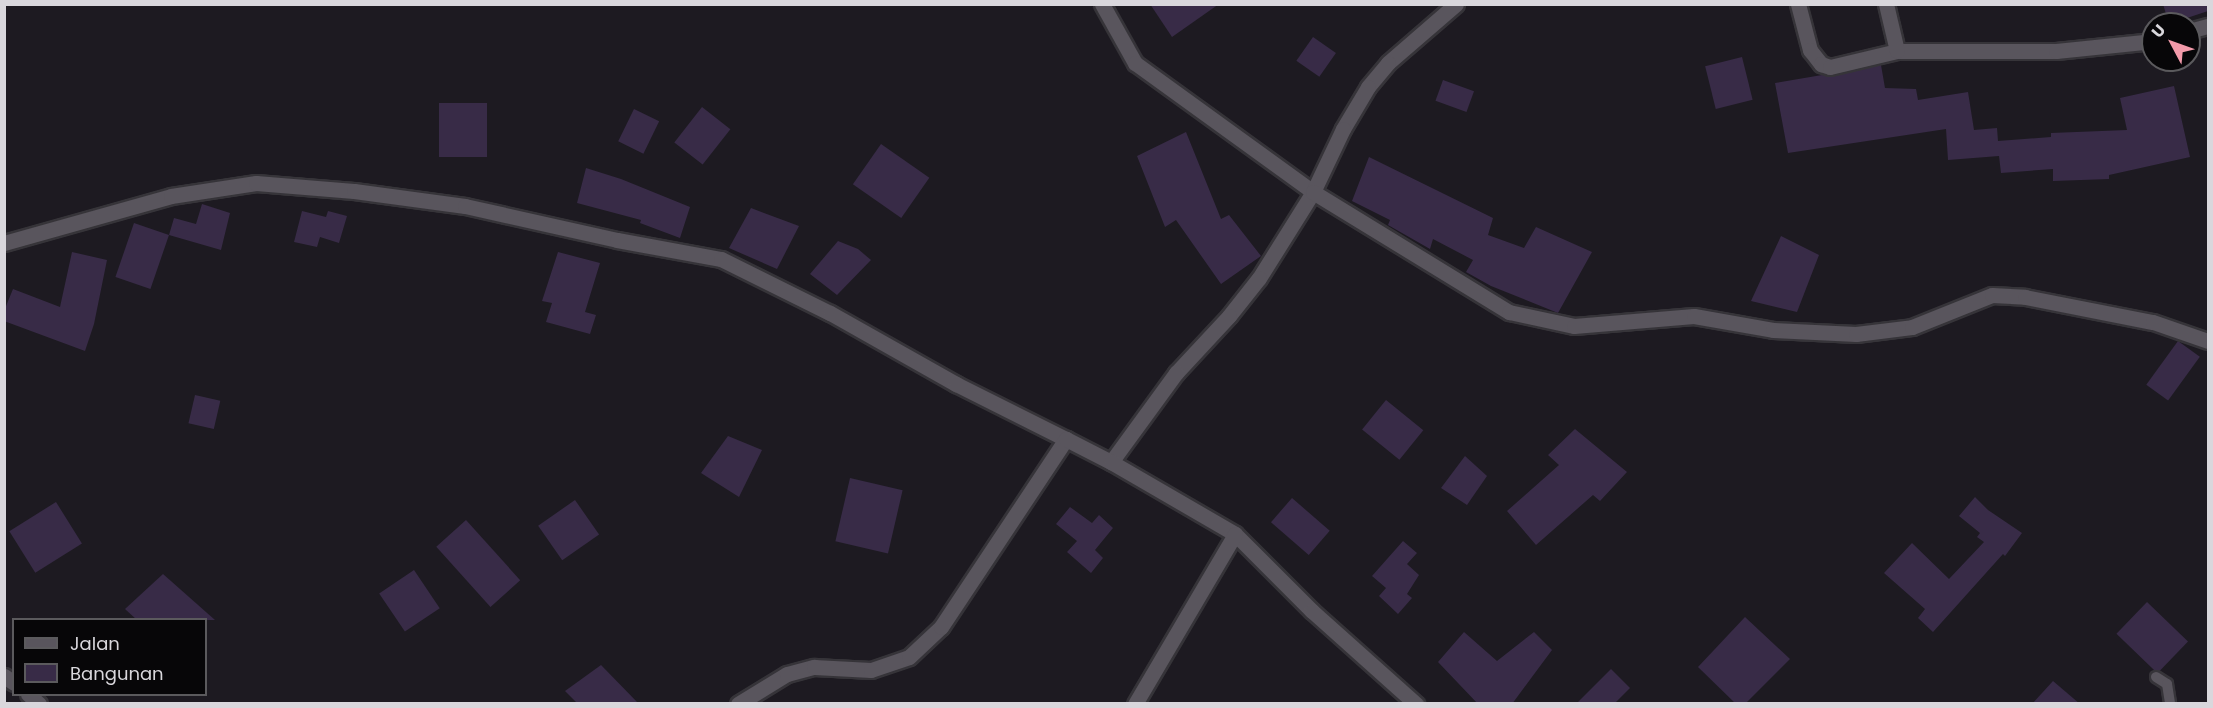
<!DOCTYPE html>
<html>
<head>
<meta charset="utf-8">
<style>
	body { margin:0 }
	#map { position:relative; width:2213px; height:708px; overflow:hidden; background:#1d1a21; font-family:Poppins,sans-serif }
	div>[style] { position:absolute }
	.building>* { inset:0; background:#382b47; transform-origin:0 0 }
	.roads { filter:drop-shadow(2px 0 #363439) drop-shadow(-2px 0 #363439) drop-shadow(0 2px #363439) drop-shadow(0 -2px #363439) }
	.service>* { height:10px; margin:-5px; padding:0 5px; transform-origin:5px; border-radius:5px; background:#59555d }
	.minor>* { height:15px; margin:-7.5px; padding:0 7.5px; transform-origin:7.5px; border-radius:7.5px; background:#59555d }
	span { translate:-50% -50%; white-space:nowrap; text-align:center; line-height:1.15; -webkit-text-stroke:4.5px #070608; paint-order:stroke }
	.frame { position:absolute; inset:0; border:6px solid #d9d7dc; pointer-events:none }
	.legend { position:absolute; left:12px; top:618px; width:195px; height:78px; box-sizing:border-box; background:#070608; border:2px solid #5b5a5d; margin:0; padding:8px 10px; list-style:none; font-size:18px; color:#d9d7dc }
	.legend li { display:flex; align-items:center; gap:12px; height:30px }
	.legend b { width:30px; border:2px solid #5b5a5d }
	.north { position:absolute; left:2141px; top:12px; width:60px; height:60px; box-sizing:border-box; background:#070608; border:2px solid #5b5a5d; border-radius:50%; rotate:311deg; font-size:16px; font-weight:700; line-height:24px; text-align:center; color:#d9d7dc }
	.north::after { content:''; display:block; margin:auto; width:21px; height:27px; background:#f39aaa; clip-path:polygon(50% 0,100% 100%,50% 72%,0 100%) }
</style>
</head>
<body>
<div id="map">
	<div class="building">
		<i style="clip-path:polygon(1150px 4px,1219px 4px,1172px 37px)"></i>
		<i style="clip-path:polygon(2163px 4px,2208px 4px,2208px 11px,2169px 24px)"></i>
		<i style="left:1313px;top:37px;width:28px;height:29px;rotate:35deg"></i>
		<i style="left:1742px;top:57px;width:44px;height:38px;rotate:76deg"></i>
		<i style="clip-path:polygon(1881px 65px,1885px 88px,1916px 89px,1918px 100px,1968px 92px,1974px 130px,1997px 128px,1998px 141px,2051px 137px,2051px 133px,2127px 130px,2120px 98px,2174px 86px,2190px 157px,2109px 175px,2109px 179px,2053px 181px,2053px 169px,2001px 173px,1999px 156px,1948px 160px,1946px 129px,1788px 153px,1775px 83px,1822px 75px,1832px 76px)"></i>
		<i style="left:1443px;top:80px;width:33px;height:22px;rotate:20deg"></i>
		<i style="left:487px;top:103px;width:54px;height:48px;rotate:90deg"></i>
		<i style="left:702px;top:107px;width:36px;height:45px;rotate:38deg"></i>
		<i style="left:634px;top:109px;width:28px;height:36px;rotate:26deg"></i>
		<i style="clip-path:polygon(1186px 132px,1221px 219px,1229px 215px,1261px 256px,1221px 284px,1176px 220px,1165px 227px,1137px 156px)"></i>
		<i style="left:881px;top:144px;width:59px;height:49px;rotate:35deg"></i>
		<i style="clip-path:polygon(1369px 157px,1493px 218px,1488px 235px,1524px 248px,1536px 227px,1592px 252px,1558px 313px,1491px 286px,1466px 272px,1473px 260px,1433px 239px,1430px 249px,1388px 225px,1390px 220px,1352px 201px)"></i>
		<i style="clip-path:polygon(586px 168px,621px 179px,690px 207px,680px 238px,640px 223px,641px 220px,577px 203px)"></i>
		<i style="clip-path:polygon(202px 204px,230px 213px,221px 250px,169px 235px,174px 218px,196px 224px)"></i>
		<i style="clip-path:polygon(751px 208px,799px 226px,777px 269px,729px 248px)"></i>
		<i style="clip-path:polygon(302px 211px,326px 217px,328px 211px,347px 216px,339px 243px,320px 237px,317px 247px,294px 242px)"></i>
		<i style="left:134px;top:223px;width:37px;height:57px;rotate:19deg"></i>
		<i style="clip-path:polygon(1781px 236px,1819px 255px,1797px 312px,1751px 301px)"></i>
		<i style="clip-path:polygon(838px 241px,858px 249px,871px 260px,837px 295px,810px 274px)"></i>
		<i style="clip-path:polygon(72px 252px,107px 260px,94px 324px,85px 351px,4px 321px,4px 311px,13px 289px,60px 307px)"></i>
		<i style="clip-path:polygon(558px 252px,600px 263px,585px 312px,596px 315px,590px 334px,546px 322px,552px 303px,542px 301px)"></i>
		<i style="left:2178px;top:341px;width:27px;height:54px;rotate:36deg"></i>
		<i style="left:195px;top:395px;width:26px;height:29px;rotate:13deg"></i>
		<i style="left:1386px;top:400px;width:48px;height:38px;rotate:39deg"></i>
		<i style="clip-path:polygon(1575px 429px,1627px 472px,1600px 501px,1593px 495px,1536px 545px,1507px 511px,1559px 465px,1548px 455px)"></i>
		<i style="clip-path:polygon(728px 436px,762px 450px,739px 497px,701px 473px)"></i>
		<i style="clip-path:polygon(1465px 456px,1487px 476px,1467px 505px,1441px 488px)"></i>
		<i style="left:850px;top:478px;width:54px;height:65px;rotate:13deg"></i>
		<i style="clip-path:polygon(1975px 497px,1988px 510px,2022px 533px,2005px 556px,2003px 554px,1933px 632px,1918px 618px,1925px 609px,1884px 573px,1912px 543px,1949px 579px,1984px 542px,1977px 537px,1980px 533px,1959px 516px)"></i>
		<i style="left:1292px;top:498px;width:50px;height:32px;rotate:41deg"></i>
		<i style="left:575px;top:500px;width:42px;height:45px;rotate:55deg"></i>
		<i style="left:56px;top:502px;width:49px;height:55px;rotate:58deg"></i>
		<i style="clip-path:polygon(1070px 507px,1092px 523px,1099px 515px,1113px 528px,1095px 550px,1103px 558px,1091px 573px,1067px 552px,1077px 541px,1056px 524px)"></i>
		<i style="left:466px;top:520px;width:81px;height:40px;rotate:48deg"></i>
		<i style="clip-path:polygon(1403px 541px,1417px 553px,1407px 564px,1419px 575px,1407px 594px,1412px 598px,1398px 614px,1379px 596px,1386px 588px,1372px 576px)"></i>
		<i style="left:414px;top:570px;width:46px;height:42px;rotate:56deg"></i>
		<i style="clip-path:polygon(163px 574px,215px 620px,137px 620px,125px 609px)"></i>
		<i style="left:2147px;top:602px;width:57px;height:44px;rotate:44deg"></i>
		<i style="clip-path:polygon(1745px 617px,1790px 659px,1745px 704px,1736px 704px,1698px 667px)"></i>
		<i style="clip-path:polygon(1464px 632px,1497px 661px,1534px 632px,1552px 650px,1512px 704px,1478px 704px,1438px 662px)"></i>
		<i style="clip-path:polygon(601px 665px,639px 704px,578px 704px,565px 691px)"></i>
		<i style="clip-path:polygon(1611px 669px,1630px 688px,1614px 704px,1576px 704px)"></i>
		<i style="clip-path:polygon(2053px 681px,2080px 704px,2032px 704px)"></i>
	</div>
	<div class="roads">
		<div class="service">
			<i style="left:2156px;top:677px;width:13px;rotate:32deg"></i>
			<i style="left:2167px;top:684px;width:20px;rotate:81deg"></i>
		</div>
		<div class="minor">
			<i style="left:1102px;top:4px;width:68px;rotate:60.8deg"></i>
			<i style="left:1135px;top:63px;width:220px;rotate:35.9deg"></i>
			<i style="left:1313px;top:192px;width:102px;rotate:122.1deg"></i>
			<i style="left:1259px;top:278px;width:48px;rotate:128.3deg"></i>
			<i style="left:1229px;top:316px;width:78px;rotate:132.9deg"></i>
			<i style="left:1176px;top:373px;width:110px;rotate:126.1deg"></i>
			<i style="left:1456px;top:4px;width:90px;rotate:139.1deg"></i>
			<i style="left:1388px;top:63px;width:31px;rotate:130deg"></i>
			<i style="left:1368px;top:87px;width:49px;rotate:120.8deg"></i>
			<i style="left:1343px;top:129px;width:70px;rotate:115.5deg"></i>
			<i style="left:1313px;top:192px;width:230px;rotate:31.5deg"></i>
			<i style="left:1509px;top:312px;width:66px;rotate:12.2deg"></i>
			<i style="left:1574px;top:326px;width:120px;rotate:-4.8deg"></i>
			<i style="left:1694px;top:316px;width:80px;rotate:10deg"></i>
			<i style="left:1773px;top:330px;width:83px;rotate:2.8deg"></i>
			<i style="left:1856px;top:334px;width:56px;rotate:-7.1deg"></i>
			<i style="left:1912px;top:327px;width:86px;rotate:-21.8deg"></i>
			<i style="left:1992px;top:295px;width:33px;rotate:3deg"></i>
			<i style="left:2025px;top:297px;width:130px;rotate:11.1deg"></i>
			<i style="left:2153px;top:322px;width:58px;rotate:19.1deg"></i>
			<i style="left:1798px;top:4px;width:48px;rotate:75.4deg"></i>
			<i style="left:1810px;top:50px;width:18px;rotate:52deg"></i>
			<i style="left:1821px;top:64px;width:9px;rotate:18deg"></i>
			<i style="left:1830px;top:67px;width:69px;rotate:-13.4deg"></i>
			<i style="left:1897px;top:51px;width:159px"></i>
			<i style="left:2056px;top:51px;width:98px;rotate:-5.9deg"></i>
			<i style="left:1886px;top:4px;width:48px;rotate:76.8deg"></i>
			<i style="left:2189px;top:31px;width:20px;rotate:-15deg"></i>
			<i style="left:4px;top:243px;width:173px;rotate:-15.7deg"></i>
			<i style="left:171px;top:196px;width:86px;rotate:-8.7deg"></i>
			<i style="left:256px;top:183px;width:98px;rotate:4.7deg"></i>
			<i style="left:354px;top:191px;width:112px;rotate:7.7deg"></i>
			<i style="left:465px;top:206px;width:156px;rotate:12.6deg"></i>
			<i style="left:617px;top:240px;width:106px;rotate:10.4deg"></i>
			<i style="left:721px;top:259px;width:122px;rotate:26.4deg"></i>
			<i style="left:830px;top:313px;width:145px;rotate:29.4deg"></i>
			<i style="left:956px;top:384px;width:123px;rotate:26.6deg"></i>
			<i style="left:4px;top:676px;width:12px;rotate:35deg"></i>
			<i style="left:28px;top:694px;width:15px;rotate:42deg"></i>
			<i style="left:738px;top:704px;width:57px;rotate:-31.5deg"></i>
			<i style="left:787px;top:674px;width:28px;rotate:-15deg"></i>
			<i style="left:814px;top:667px;width:57px;rotate:3deg"></i>
			<i style="left:871px;top:670px;width:40px;rotate:-18.9deg"></i>
			<i style="left:909px;top:657px;width:44px;rotate:-43.2deg"></i>
			<i style="left:941px;top:627px;width:226px;rotate:-56.4deg"></i>
			<i style="left:1066px;top:439px;width:51px;rotate:27.1deg"></i>
			<i style="left:1111px;top:462px;width:143px;rotate:30.1deg"></i>
			<i style="left:1235px;top:534px;width:109px;rotate:45deg"></i>
			<i style="left:1312px;top:611px;width:140px;rotate:41.8deg"></i>
			<i style="left:1135px;top:704px;width:197px;rotate:-59.5deg"></i>
		</div>
	</div>
	<div class="frame"></div>
	<ul class="legend">
	<li><b style="height:8px;background:#59555d"></b>Jalan</li>
	<li><b style="height:16px;background:#382b47"></b>Bangunan</li>
	</ul>
	<div class="north">U</div>
</div>
</body>
</html>
